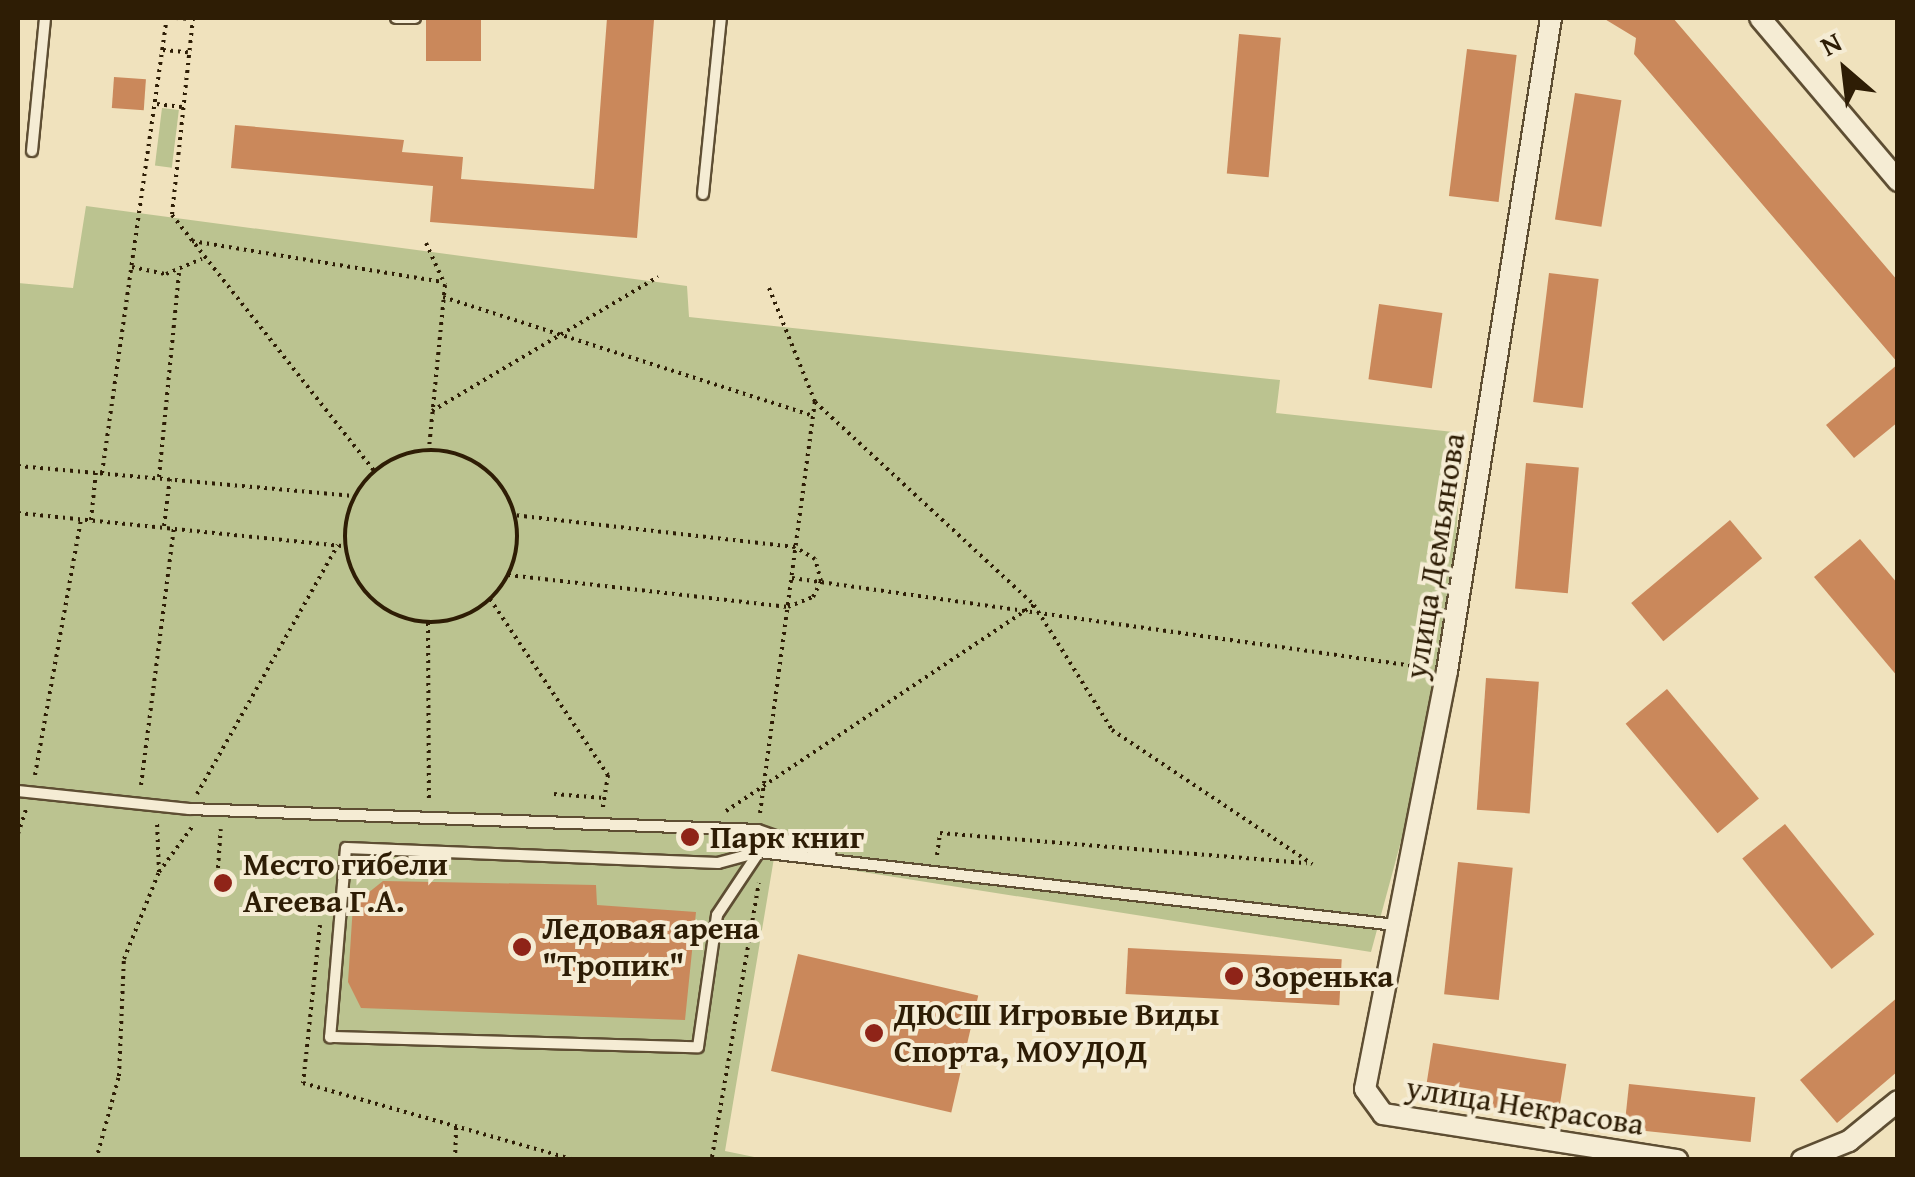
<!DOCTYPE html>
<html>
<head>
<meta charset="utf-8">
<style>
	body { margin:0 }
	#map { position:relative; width:1915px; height:1177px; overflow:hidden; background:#f0e2bd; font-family:"Gentium Book Plus",serif }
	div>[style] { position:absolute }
	.green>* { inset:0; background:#bbc390; transform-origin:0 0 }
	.building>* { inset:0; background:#ca885b; transform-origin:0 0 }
	.path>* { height:4px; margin-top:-2px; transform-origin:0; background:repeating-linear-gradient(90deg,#2e1d05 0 2.5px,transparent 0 7.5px) }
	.path>.ring { margin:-2px; padding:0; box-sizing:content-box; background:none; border:4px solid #2e1d05; border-radius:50% }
	.roads { filter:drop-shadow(2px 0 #5e4e33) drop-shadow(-2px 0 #5e4e33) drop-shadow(0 2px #5e4e33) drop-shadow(0 -2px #5e4e33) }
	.lane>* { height:10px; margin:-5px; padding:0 5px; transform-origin:5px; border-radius:5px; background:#f5ecd4 }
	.street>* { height:20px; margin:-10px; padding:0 10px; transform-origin:10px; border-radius:10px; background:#f5ecd4 }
	.dots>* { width:28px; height:28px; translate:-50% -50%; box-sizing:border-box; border:5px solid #f5ecd4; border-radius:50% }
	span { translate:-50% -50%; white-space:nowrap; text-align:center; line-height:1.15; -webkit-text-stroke:8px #f5ecd4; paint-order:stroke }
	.street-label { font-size:32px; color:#2e1d05 }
	.poi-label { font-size:32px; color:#2e1d05; font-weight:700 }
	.left { translate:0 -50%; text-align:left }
	.frame { position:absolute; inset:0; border:20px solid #2e1d05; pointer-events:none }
	.north { position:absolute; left:1795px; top:20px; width:100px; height:100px; -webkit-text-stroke:8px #f5ecd4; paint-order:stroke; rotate:332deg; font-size:28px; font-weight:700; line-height:40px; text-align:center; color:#2e1d05 }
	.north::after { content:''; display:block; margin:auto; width:35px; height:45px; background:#2e1d05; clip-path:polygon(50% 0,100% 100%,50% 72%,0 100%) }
</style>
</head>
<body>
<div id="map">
	<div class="green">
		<i style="left:162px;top:108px;width:17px;height:58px;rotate:7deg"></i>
		<i style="clip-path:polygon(86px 206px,687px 286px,689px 317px,1280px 380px,1276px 413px,1463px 433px,1447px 671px,1371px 952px,774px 858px,725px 1151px,764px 1159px,18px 1159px,18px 283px,73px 288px)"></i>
	</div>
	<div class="building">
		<i style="left:426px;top:18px;width:55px;height:43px"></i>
		<i style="clip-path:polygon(607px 18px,654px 20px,637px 238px,430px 222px,433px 186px,231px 168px,235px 125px,404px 140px,402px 152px,463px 157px,461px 179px,594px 189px)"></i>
		<i style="clip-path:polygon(1603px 18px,1673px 18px,1898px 281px,1898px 363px,1634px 54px,1636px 38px)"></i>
		<i style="left:1239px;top:34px;width:42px;height:140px;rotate:5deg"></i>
		<i style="left:1467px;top:49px;width:50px;height:148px;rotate:7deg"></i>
		<i style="left:114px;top:77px;width:32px;height:31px;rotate:4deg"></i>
		<i style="left:1575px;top:93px;width:47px;height:128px;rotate:9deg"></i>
		<i style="left:1549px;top:273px;width:50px;height:130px;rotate:7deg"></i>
		<i style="left:1379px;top:304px;width:64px;height:76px;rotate:8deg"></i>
		<i style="clip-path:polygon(1898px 364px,1898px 422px,1854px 458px,1826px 425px)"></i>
		<i style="left:1526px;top:463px;width:53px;height:126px;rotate:5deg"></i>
		<i style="left:1730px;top:520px;width:50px;height:129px;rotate:50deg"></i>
		<i style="clip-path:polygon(1860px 539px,1898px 584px,1898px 677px,1814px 577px)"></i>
		<i style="left:1486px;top:678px;width:53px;height:132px;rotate:4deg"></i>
		<i style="left:1667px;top:689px;width:143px;height:54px;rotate:50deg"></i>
		<i style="left:1785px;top:824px;width:142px;height:55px;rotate:51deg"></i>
		<i style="left:1458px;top:862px;width:55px;height:133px;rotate:6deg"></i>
		<i style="clip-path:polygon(383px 881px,596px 885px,597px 905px,696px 912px,685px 1020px,361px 1008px,348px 982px,353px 905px)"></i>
		<i style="left:1128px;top:948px;width:214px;height:46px;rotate:3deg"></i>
		<i style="left:798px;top:954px;width:185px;height:120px;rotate:13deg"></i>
		<i style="clip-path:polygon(1898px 997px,1898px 1071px,1837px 1123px,1800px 1080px)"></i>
		<i style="left:1433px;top:1043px;width:135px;height:58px;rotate:9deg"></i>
		<i style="left:1629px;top:1084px;width:127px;height:45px;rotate:6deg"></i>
	</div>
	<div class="path">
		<i style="left:176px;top:18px;width:15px;rotate:4deg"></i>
		<i style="left:193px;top:18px;width:198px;rotate:96.1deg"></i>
		<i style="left:172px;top:215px;width:326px;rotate:51.7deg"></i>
		<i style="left:163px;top:50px;width:25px;rotate:5deg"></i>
		<i style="left:157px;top:104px;width:25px;rotate:7deg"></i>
		<i style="left:192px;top:241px;width:254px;rotate:9.3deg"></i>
		<i style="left:426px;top:243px;width:46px;rotate:65.7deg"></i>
		<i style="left:445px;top:285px;width:165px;rotate:95.6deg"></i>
		<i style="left:132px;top:267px;width:35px;rotate:12deg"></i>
		<i style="left:166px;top:274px;width:39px;rotate:-23deg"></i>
		<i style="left:769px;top:288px;width:123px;rotate:68deg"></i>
		<i style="left:815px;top:402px;width:299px;rotate:42.8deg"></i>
		<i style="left:1034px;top:605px;width:147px;rotate:58deg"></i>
		<i style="left:1112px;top:730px;width:241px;rotate:33.8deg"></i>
		<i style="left:443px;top:297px;width:389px;rotate:17.8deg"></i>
		<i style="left:432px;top:411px;width:263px;rotate:-30.7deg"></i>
		<i class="ring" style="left:345px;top:450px;width:168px;height:168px"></i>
		<i style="left:18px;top:466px;width:337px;rotate:5.1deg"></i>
		<i style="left:102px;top:473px;width:460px;rotate:-81.9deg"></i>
		<i style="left:159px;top:477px;width:205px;rotate:-84.4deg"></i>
		<i style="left:18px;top:513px;width:328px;rotate:5.8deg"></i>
		<i style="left:91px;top:520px;width:48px;rotate:-84.1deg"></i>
		<i style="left:164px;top:526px;width:48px;rotate:-82.9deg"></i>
		<i style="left:508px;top:575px;width:282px;rotate:6.5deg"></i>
		<i style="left:788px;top:607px;width:27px;rotate:-22deg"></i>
		<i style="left:813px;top:597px;width:18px;rotate:-63deg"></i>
		<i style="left:821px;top:581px;width:23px;rotate:-105deg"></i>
		<i style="left:815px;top:559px;width:23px;rotate:-149deg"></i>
		<i style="left:795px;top:547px;width:281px;rotate:-173.5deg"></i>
		<i style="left:792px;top:578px;width:642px;rotate:8.05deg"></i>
		<i style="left:490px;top:599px;width:212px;rotate:56.2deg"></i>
		<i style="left:608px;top:775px;width:33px;rotate:99deg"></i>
		<i style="left:428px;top:623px;width:180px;rotate:89.7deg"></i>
		<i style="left:35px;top:775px;width:260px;rotate:-79.8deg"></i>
		<i style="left:141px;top:785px;width:260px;rotate:-82.7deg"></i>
		<i style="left:197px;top:794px;width:286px;rotate:-60.5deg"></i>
		<i style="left:554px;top:794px;width:50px;rotate:4.6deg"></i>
		<i style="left:726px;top:811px;width:371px;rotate:-33.8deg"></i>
		<i style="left:760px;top:813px;width:415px;rotate:-82.4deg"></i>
		<i style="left:18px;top:834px;width:26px;rotate:-72deg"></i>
		<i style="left:937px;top:855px;width:22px;rotate:-82deg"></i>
		<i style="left:940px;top:833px;width:368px;rotate:4.7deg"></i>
		<i style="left:218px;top:868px;width:39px;rotate:-86deg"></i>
		<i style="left:159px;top:872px;width:56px;rotate:-53.7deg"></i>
		<i style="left:320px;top:925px;width:159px;rotate:96.1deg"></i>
		<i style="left:303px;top:1083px;width:283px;rotate:15.8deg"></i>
		<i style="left:96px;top:1160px;width:87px;rotate:-74.7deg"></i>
		<i style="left:119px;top:1076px;width:117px;rotate:-87.6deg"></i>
		<i style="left:124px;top:959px;width:94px;rotate:-68.1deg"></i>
		<i style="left:159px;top:872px;width:50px;rotate:-92.3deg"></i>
		<i style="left:455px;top:1160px;width:34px;rotate:-88deg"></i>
		<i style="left:720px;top:1160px;width:9px;rotate:-159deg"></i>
		<i style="left:712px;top:1157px;width:278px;rotate:-80.3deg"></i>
	</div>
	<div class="roads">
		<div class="lane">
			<i style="left:396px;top:18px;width:19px"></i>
			<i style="left:32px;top:151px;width:134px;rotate:-84.4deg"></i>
			<i style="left:703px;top:194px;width:177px;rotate:-84.2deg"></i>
			<i style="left:18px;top:791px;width:172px;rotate:6deg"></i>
			<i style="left:189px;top:809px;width:569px;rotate:2.11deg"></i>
			<i style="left:758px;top:830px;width:77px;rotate:19.6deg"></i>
			<i style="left:759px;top:852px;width:42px;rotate:165deg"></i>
			<i style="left:718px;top:863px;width:372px;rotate:-177.7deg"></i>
			<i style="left:346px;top:848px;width:190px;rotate:94.8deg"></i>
			<i style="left:330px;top:1037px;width:368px;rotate:1.6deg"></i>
			<i style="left:698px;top:1047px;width:133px;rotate:-81.8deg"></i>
			<i style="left:717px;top:915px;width:76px;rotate:-56.3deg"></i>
			<i style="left:759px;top:852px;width:641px;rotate:6.54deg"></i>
		</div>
		<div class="street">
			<i style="left:1551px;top:18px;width:661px;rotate:99.05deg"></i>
			<i style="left:1447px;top:671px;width:426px;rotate:101.1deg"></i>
			<i style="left:1365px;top:1089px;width:31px;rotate:54deg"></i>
			<i style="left:1383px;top:1114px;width:298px;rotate:8.9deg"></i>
			<i style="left:1760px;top:18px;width:214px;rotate:49.7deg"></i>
			<i style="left:1802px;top:1160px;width:51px;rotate:-22deg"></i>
			<i style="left:1849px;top:1141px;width:63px;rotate:-39.2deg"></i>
		</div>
	</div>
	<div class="dots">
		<i style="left:690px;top:837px;background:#8f2418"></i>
		<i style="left:223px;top:883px;background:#8f2418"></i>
		<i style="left:522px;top:947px;background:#8f2418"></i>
		<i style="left:1234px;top:976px;background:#8f2418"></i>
		<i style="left:874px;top:1033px;background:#8f2418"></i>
	</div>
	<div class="street-label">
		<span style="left:1435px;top:556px;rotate:-81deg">улица Демьянова</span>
		<span style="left:1525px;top:1106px;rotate:9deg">улица Некрасова</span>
	</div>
	<div class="poi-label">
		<span class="left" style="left:710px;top:837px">Парк книг</span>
		<span class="left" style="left:243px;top:883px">Место гибели<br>Агеева Г.А.</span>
		<span class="left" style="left:542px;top:947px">Ледовая арена<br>"Тропик"</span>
		<span class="left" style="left:1254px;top:976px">Зоренька</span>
		<span class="left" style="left:894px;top:1033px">ДЮСШ Игровые Виды<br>Спорта, МОУДОД</span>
	</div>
	<div class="frame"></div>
	<div class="north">N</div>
</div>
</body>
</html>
